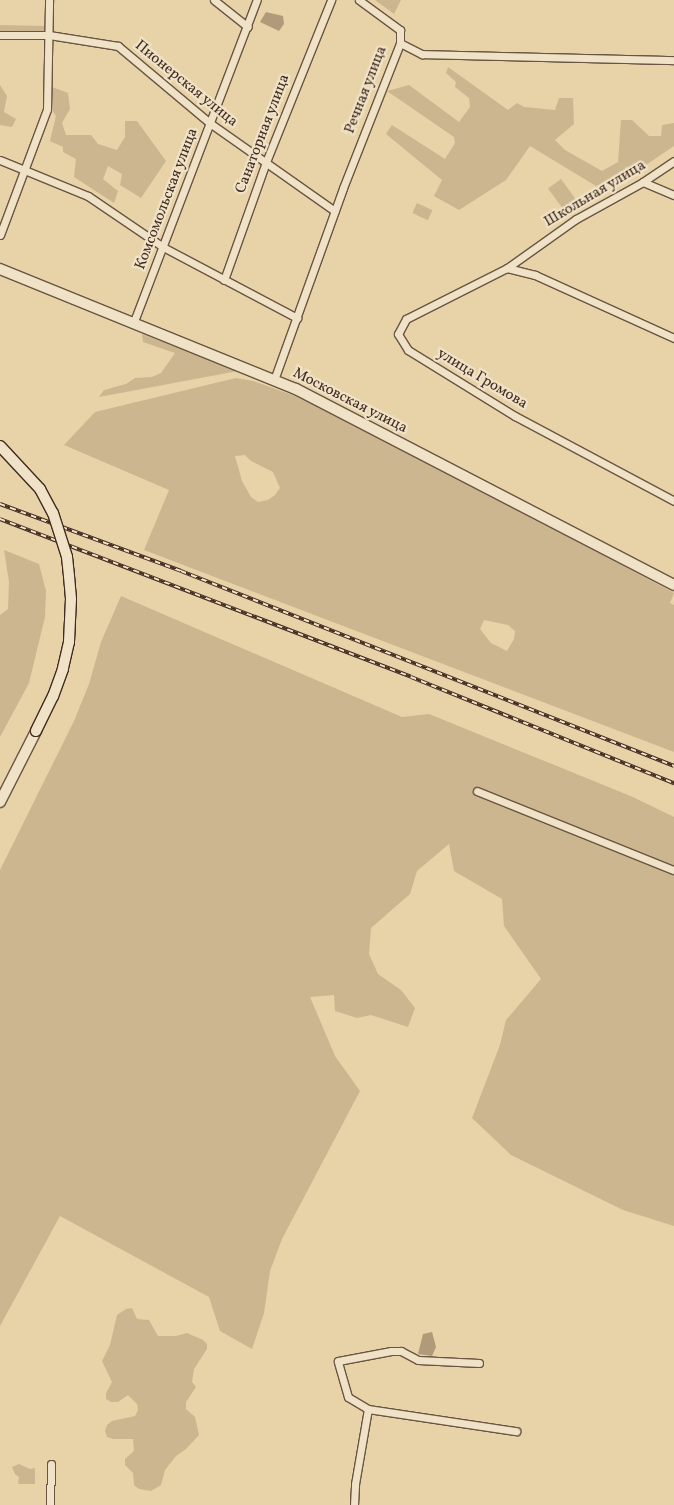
<!DOCTYPE html>
<html>
<head>
<meta charset="utf-8">
<style>
	body { margin:0 }
	#map { position:relative; width:674px; height:1505px; overflow:hidden; background:#e7d3a7; font-family:Vollkorn,serif }
	div>[style] { position:absolute }
	.green>* { inset:0; background:#cbb690; transform-origin:0 0 }
	.water>* { inset:0; background:#af9a79 }
	.roads { filter:drop-shadow(1px 0 #6a5442) drop-shadow(-1px 0 #6a5442) drop-shadow(0 1px #6a5442) drop-shadow(0 -1px #6a5442) }
	.street>* { height:7px; margin:-3.5px; padding:0 3.5px; transform-origin:3.5px; border-radius:3.5px; background:#efe2c6 }
	.secondary>* { height:10px; margin:-5px; padding:0 5px; transform-origin:5px; border-radius:5px; background:#efe2c6 }
	.rail>* { height:4px; margin-top:-2px; transform-origin:0; background:repeating-linear-gradient(90deg,#efe2c6 0 5.5px,#412a20 0 11px); box-sizing:border-box; border-block:1px solid #412a20 }
	.bridges { filter:drop-shadow(1px 0 #412a20) drop-shadow(-1px 0 #412a20) drop-shadow(0 1px #412a20) drop-shadow(0 -1px #412a20) }
	.secondary-bridge>* { height:10px; margin:-5px; padding:0 5px; transform-origin:5px; border-radius:5px; background:#efe2c6 }
	span { translate:-50% -50%; white-space:nowrap; text-align:center; line-height:1.15; -webkit-text-stroke:4.5px #efe2c6; paint-order:stroke }
	.street-label { font-size:15px; color:#412a20 }
</style>
</head>
<body>
<div id="map">
	<div class="green">
		<i style="clip-path:polygon(375px 0,401px 0,394px 14px)"></i>
		<i style="clip-path:polygon(0 25px,44px 26px,44px 32px,0 32px)"></i>
		<i style="clip-path:polygon(448px 67px,508px 110px,517px 103px,524px 107px,555px 110px,559px 98px,573px 98px,574px 124px,555px 140px,565px 150px,602px 171px,618px 162px,621px 120px,632px 120px,649px 136px,661px 136px,662px 125px,674px 123px,674px 146px,643px 167px,596px 186px,530px 146px,506px 180px,459px 210px,434px 196px,442px 180px,386px 134px,392px 125px,445px 159px,455px 143px,454px 137px,387px 91px,409px 85px,459px 122px,470px 107px,469px 98px,455px 87px,456px 82px,446px 73px)"></i>
		<i style="clip-path:polygon(0 85px,7px 96px,4px 112px,16px 119px,12px 127px,0 125px)"></i>
		<i style="clip-path:polygon(52px 87px,68px 93px,70px 109px,62px 123px,66px 135px,91px 135px,98px 144px,117px 150px,125px 137px,125px 121px,137px 121px,166px 161px,141px 198px,120px 185px,122px 174px,108px 166px,103px 179px,118px 191px,114px 203px,74px 177px,76px 159px,63px 152px,63px 147px,50px 141px,56px 116px,52px 110px)"></i>
		<i style="left:561px;top:179px;width:29px;height:16px;rotate:54deg"></i>
		<i style="left:417px;top:203px;width:17px;height:11px;rotate:25deg"></i>
		<i style="clip-path:polygon(142px 334px,238px 371px,99px 397px,104px 390px,126px 384px,135px 378px,152px 377px,161px 373px,175px 353px,143px 342px)"></i>
		<i style="clip-path:polygon(evenodd,236px 378px,253px 381px,298px 397px,583px 544px,674px 593px,670px 603px,674px 605px,674px 752px,144px 550px,169px 490px,64px 445px,95px 412px,236px 378px,245px 455px,251px 461px,273px 472px,280px 488px,275px 495px,268px 500px,258px 502px,251px 497px,242px 481px,235px 456px,245px 455px,236px 378px,484px 620px,508px 625px,515px 631px,514px 639px,507px 651px,491px 643px,480px 629px,484px 620px)"></i>
		<i style="clip-path:polygon(4px 550px,39px 564px,46px 591px,45px 617px,29px 683px,0 737px,0 615px,8px 609px,9px 582px)"></i>
		<i style="clip-path:polygon(121px 596px,402px 717px,429px 714px,633px 797px,674px 817px,674px 1226px,623px 1210px,511px 1155px,472px 1118px,500px 1045px,506px 1020px,541px 979px,504px 926px,502px 899px,454px 871px,449px 844px,417px 871px,410px 894px,371px 928px,369px 954px,378px 974px,401px 990px,415px 1008px,408px 1027px,371px 1015px,357px 1018px,335px 1011px,334px 995px,310px 997px,335px 1056px,360px 1091px,282px 1239px,270px 1271px,264px 1313px,252px 1349px,220px 1331px,209px 1297px,60px 1216px,0 1326px,0 870px,74px 721px,89px 684px,101px 642px)"></i>
		<i style="clip-path:polygon(132px 1308px,137px 1319px,149px 1320px,158px 1336px,176px 1336px,187px 1333px,203px 1340px,207px 1344px,207px 1349px,194px 1369px,192px 1382px,196px 1387px,186px 1402px,186px 1409px,195px 1417px,199px 1435px,186px 1449px,176px 1456px,165px 1470px,161px 1485px,151px 1491px,139px 1489px,134px 1485px,133px 1473px,125px 1465px,125px 1459px,134px 1451px,133px 1439px,113px 1439px,107px 1437px,105px 1431px,107px 1425px,112px 1421px,135px 1416px,138px 1410px,137px 1404px,128px 1395px,118px 1402px,111px 1402px,106px 1399px,106px 1393px,112px 1382px,102px 1361px,110px 1345px,117px 1315px,126px 1309px)"></i>
		<i style="clip-path:polygon(19px 1464px,30px 1469px,35px 1468px,35px 1484px,18px 1484px,19px 1477px,15px 1474px,12px 1467px)"></i>
	</div>
	<div class="water">
		<i style="clip-path:polygon(266px 12px,283px 16px,284px 24px,279px 31px,260px 22px)"></i>
		<i style="clip-path:polygon(432px 1332px,436px 1347px,432px 1356px,418px 1354px,423px 1334px)"></i>
	</div>
	<div class="roads">
		<div class="street">
			<i style="left:214px;top:0;width:43px;rotate:38.5deg"></i>
			<i style="left:359px;top:0;width:51px;rotate:36.2deg"></i>
			<i style="left:400px;top:30px;width:13px;rotate:90deg"></i>
			<i style="left:0;top:35px;width:49px"></i>
			<i style="left:49px;top:35px;width:70px;rotate:9.1deg"></i>
			<i style="left:118px;top:46px;width:121px;rotate:40deg"></i>
			<i style="left:211px;top:124px;width:151px;rotate:35.1deg"></i>
			<i style="left:0;top:160px;width:95px;rotate:22.2deg"></i>
			<i style="left:88px;top:196px;width:91px;rotate:34.2deg"></i>
			<i style="left:163px;top:247px;width:152px;rotate:27.9deg"></i>
			<i style="left:674px;top:161px;width:37px;rotate:146deg"></i>
			<i style="left:643px;top:182px;width:77px;rotate:151.1deg"></i>
			<i style="left:576px;top:219px;width:85px;rotate:144.6deg"></i>
			<i style="left:507px;top:268px;width:113px;rotate:153.2deg"></i>
			<i style="left:406px;top:319px;width:17px;rotate:118deg"></i>
			<i style="left:398px;top:334px;width:19px;rotate:58deg"></i>
			<i style="left:408px;top:350px;width:126px;rotate:31.7deg"></i>
			<i style="left:515px;top:416px;width:180px;rotate:28.1deg"></i>
			<i style="left:643px;top:182px;width:34px;rotate:23deg"></i>
			<i style="left:0;top:235px;width:134px;rotate:-69.5deg"></i>
			<i style="left:47px;top:109px;width:109px;rotate:-88.9deg"></i>
			<i style="left:507px;top:268px;width:29px;rotate:14deg"></i>
			<i style="left:535px;top:275px;width:153px;rotate:24.4deg"></i>
			<i style="left:224px;top:280px;width:125px;rotate:-70.4deg"></i>
			<i style="left:266px;top:162px;width:175px;rotate:-68.1deg"></i>
			<i style="left:133px;top:324px;width:347px;rotate:-69.1deg"></i>
			<i style="left:274px;top:380px;width:204px;rotate:-70.2deg"></i>
			<i style="left:343px;top:188px;width:156px;rotate:-68.5deg"></i>
			<i style="left:400px;top:43px;width:25px;rotate:27deg"></i>
			<i style="left:422px;top:54px;width:252px;rotate:1.4deg"></i>
			<i style="left:477px;top:791px;width:212px;rotate:21.9deg"></i>
			<i style="left:368px;top:1409px;width:23px;rotate:-149deg"></i>
			<i style="left:348px;top:1397px;width:37px;rotate:-106deg"></i>
			<i style="left:338px;top:1361px;width:54px;rotate:-10.7deg"></i>
			<i style="left:391px;top:1351px;width:10px"></i>
			<i style="left:401px;top:1351px;width:19px;rotate:28deg"></i>
			<i style="left:418px;top:1360px;width:61px;rotate:2.8deg"></i>
			<i style="left:50px;top:1505px;width:41px;rotate:-88.6deg"></i>
			<i style="left:354px;top:1505px;width:21px;rotate:-87deg"></i>
			<i style="left:355px;top:1484px;width:76px;rotate:-80.2deg"></i>
			<i style="left:368px;top:1409px;width:150px;rotate:8.5deg"></i>
		</div>
		<div class="secondary">
			<i style="left:0;top:269px;width:319px;rotate:22.1deg"></i>
			<i style="left:296px;top:389px;width:426px;rotate:27.4deg"></i>
			<i style="left:0;top:802px;width:80px;rotate:-63.1deg"></i>
		</div>
	</div>
	<div class="rail">
		<i style="left:0;top:504px;width:193px;rotate:20.3deg"></i>
		<i style="left:181px;top:571px;width:530px;rotate:21.58deg"></i>
		<i style="left:0;top:519px;width:440px;rotate:21deg"></i>
		<i style="left:411px;top:677px;width:284px;rotate:22deg"></i>
	</div>
	<div class="bridges">
		<div class="secondary-bridge">
			<i style="left:0;top:446px;width:59px;rotate:47.1deg"></i>
			<i style="left:40px;top:489px;width:27px;rotate:62deg"></i>
			<i style="left:53px;top:513px;width:46px;rotate:72.3deg"></i>
			<i style="left:67px;top:557px;width:19px;rotate:84deg"></i>
			<i style="left:69px;top:576px;width:23px;rotate:85deg"></i>
			<i style="left:71px;top:599px;width:43px;rotate:92.7deg"></i>
			<i style="left:69px;top:642px;width:28px;rotate:103deg"></i>
			<i style="left:63px;top:669px;width:29px;rotate:110deg"></i>
			<i style="left:53px;top:696px;width:39px;rotate:116deg"></i>
		</div>
	</div>
	<div class="street-label">
		<span style="left:186px;top:84px;rotate:39deg">Пионерская улица</span>
		<span style="left:366px;top:90px;rotate:-69deg">Речная улица</span>
		<span style="left:263px;top:134px;rotate:-69deg">Санаторная улица</span>
		<span style="left:595px;top:194px;rotate:-31deg">Школьная улица</span>
		<span style="left:167px;top:199px;rotate:-69deg">Комсомольская улица</span>
		<span style="left:482px;top:379px;rotate:31deg">улица Громова</span>
		<span style="left:350px;top:401px;rotate:27deg">Московская улица</span>
	</div>
</div>
</body>
</html>
